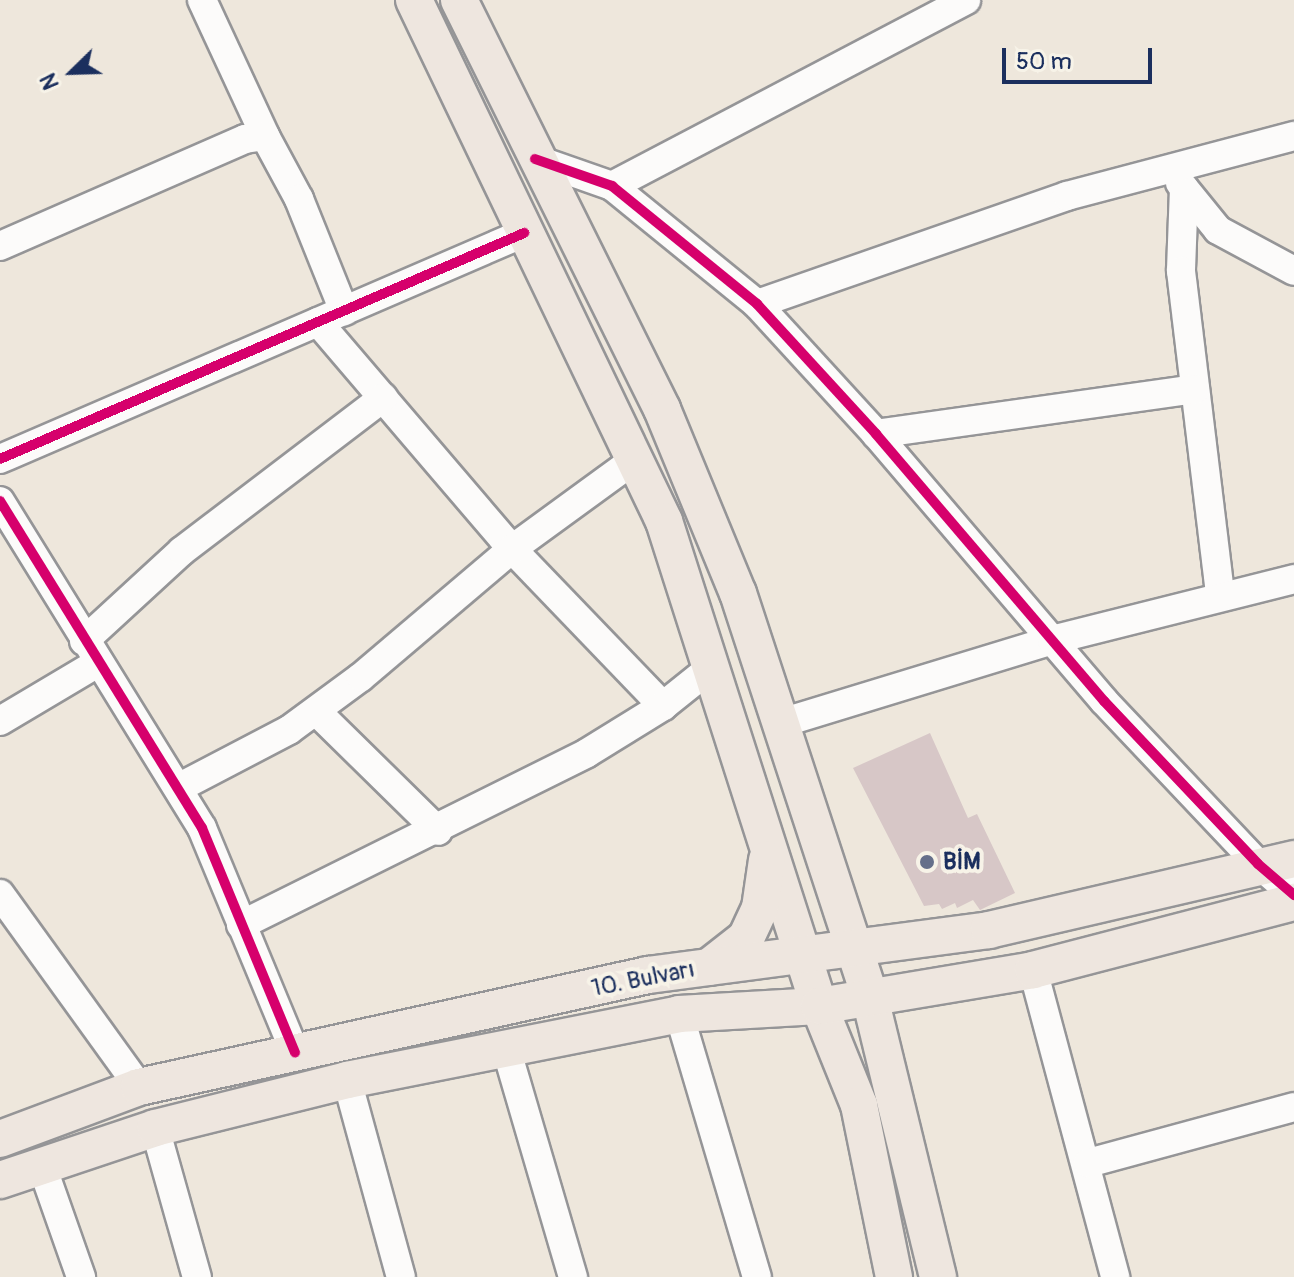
<!DOCTYPE html>
<html>
<head>
<meta charset="utf-8">
<style>
	body { margin:0 }
	#map { position:relative; width:1294px; height:1277px; overflow:hidden; background:#eee7dc; font-family:Pangolin,sans-serif }
	div>[style] { position:absolute }
	.building>* { inset:0; background:#d7c7c7 }
	.roads { filter:drop-shadow(2px 0 #959597) drop-shadow(-2px 0 #959597) drop-shadow(0 2px #959597) drop-shadow(0 -2px #959597) }
	.minor>* { height:28px; margin:-14px; padding:0 14px; transform-origin:14px; border-radius:14px; background:#fcfbfa }
	.major>* { height:36px; margin:-18px; padding:0 18px; transform-origin:18px; border-radius:18px; background:#eee6df }
	.cycleway>* { height:10px; margin:-5px; padding:0 5px; transform-origin:5px; border-radius:5px; background:#d6006c }
	.dots>* { width:22px; height:22px; translate:-50% -50%; box-sizing:border-box; border:4px solid #f7f3e8; border-radius:50% }
	span { translate:-50% -50%; white-space:nowrap; text-align:center; line-height:1.15; -webkit-text-stroke:8px #f7f3e8; paint-order:stroke }
	.poi-label { font-size:24px; color:#1b2f5e; font-weight:700 }
	.left { translate:0 -50%; text-align:left }
	.street-label { font-size:24px; color:#1b2f5e }
	.north { position:absolute; left:32px; top:32px; width:80px; height:80px; -webkit-text-stroke:6px #f7f3e8; paint-order:stroke; rotate:247deg; font-size:22px; font-weight:700; line-height:32px; text-align:center; color:#1b2f5e }
	.north::after { content:''; display:block; margin:auto; width:28px; height:36px; background:#1b2f5e; clip-path:polygon(50% 0,100% 100%,50% 72%,0 100%) }
	.scale { position:absolute; left:1002px; top:48px; width:150px; height:36px; box-sizing:border-box; border:4px solid #1b2f5e; border-top:0; padding-left:10px; font-size:24px; line-height:28px; white-space:nowrap; color:#1b2f5e; -webkit-text-stroke:6px #f7f3e8; paint-order:stroke }
</style>
</head>
<body>
<div id="map">
	<div class="building">
		<i style="clip-path:polygon(930px 733px,968px 818px,977px 814px,1015px 893px,980px 910px,973px 900px,957px 908px,955px 903px,942px 909px,939px 904px,924px 906px,853px 768px)"></i>
	</div>
	<div class="roads">
		<div class="minor">
			<i style="left:202px;top:0;width:150px;rotate:65.1deg"></i>
			<i style="left:535px;top:159px;width:82px;rotate:19.3deg"></i>
			<i style="left:612px;top:186px;width:187px;rotate:39.1deg"></i>
			<i style="left:757px;top:304px;width:176px;rotate:47.5deg"></i>
			<i style="left:876px;top:434px;width:351px;rotate:49.5deg"></i>
			<i style="left:1104px;top:701px;width:224px;rotate:46.6deg"></i>
			<i style="left:1258px;top:864px;width:48px;rotate:40.7deg"></i>
			<i style="left:1180px;top:183px;width:60px;rotate:51deg"></i>
			<i style="left:1218px;top:230px;width:86px;rotate:28.3deg"></i>
			<i style="left:612px;top:186px;width:400px;rotate:-27.7deg"></i>
			<i style="left:1184px;top:188px;width:83px;rotate:92.1deg"></i>
			<i style="left:1181px;top:271px;width:326px;rotate:83.1deg"></i>
			<i style="left:0;top:246px;width:267px;rotate:-23.6deg"></i>
			<i style="left:245px;top:139px;width:20px;rotate:-9deg"></i>
			<i style="left:265px;top:136px;width:72px;rotate:61.6deg"></i>
			<i style="left:299px;top:199px;width:121px;rotate:68.1deg"></i>
			<i style="left:757px;top:304px;width:328px;rotate:-19.2deg"></i>
			<i style="left:1067px;top:196px;width:235px;rotate:-14.8deg"></i>
			<i style="left:318px;top:322px;width:299px;rotate:49.5deg"></i>
			<i style="left:512px;top:549px;width:218px;rotate:46.1deg"></i>
			<i style="left:876px;top:434px;width:322px;rotate:-8deg"></i>
			<i style="left:0;top:459px;width:571px;rotate:-23.33deg"></i>
			<i style="left:0;top:501px;width:384px;rotate:58.3deg"></i>
			<i style="left:202px;top:828px;width:243px;rotate:67.5deg"></i>
			<i style="left:84px;top:641px;width:133px;rotate:-42.6deg"></i>
			<i style="left:182px;top:551px;width:253px;rotate:-37.3deg"></i>
			<i style="left:316px;top:711px;width:171px;rotate:44.5deg"></i>
			<i style="left:0;top:721px;width:112px;rotate:-30.7deg"></i>
			<i style="left:778px;top:724px;width:287px;rotate:-17deg"></i>
			<i style="left:1052px;top:640px;width:250px;rotate:-14.1deg"></i>
			<i style="left:180px;top:787px;width:123px;rotate:-27.6deg"></i>
			<i style="left:289px;top:730px;width:89px;rotate:-36.4deg"></i>
			<i style="left:361px;top:677px;width:198px;rotate:-40.3deg"></i>
			<i style="left:512px;top:549px;width:151px;rotate:-36.1deg"></i>
			<i style="left:0;top:894px;width:238px;rotate:54.2deg"></i>
			<i style="left:241px;top:925px;width:386px;rotate:-26.4deg"></i>
			<i style="left:587px;top:753px;width:89px;rotate:-31.7deg"></i>
			<i style="left:663px;top:706px;width:64px;rotate:-38.7deg"></i>
			<i style="left:1033px;top:970px;width:318px;rotate:75deg"></i>
			<i style="left:679px;top:1014px;width:274px;rotate:73.5deg"></i>
			<i style="left:506px;top:1048px;width:239px;rotate:73.7deg"></i>
			<i style="left:347px;top:1080px;width:204px;rotate:74.7deg"></i>
			<i style="left:155px;top:1128px;width:155px;rotate:74.3deg"></i>
			<i style="left:1088px;top:1163px;width:213px;rotate:-15.2deg"></i>
			<i style="left:42px;top:1166px;width:118px;rotate:70.6deg"></i>
		</div>
		<div class="major">
			<i style="left:414px;top:0;width:578px;rotate:64.37deg"></i>
			<i style="left:664px;top:521px;width:509px;rotate:72.28deg"></i>
			<i style="left:819px;top:1006px;width:107px;rotate:68deg"></i>
			<i style="left:859px;top:1105px;width:176px;rotate:78.5deg"></i>
			<i style="left:459px;top:0;width:457px;rotate:63.6deg"></i>
			<i style="left:662px;top:409px;width:199px;rotate:67.6deg"></i>
			<i style="left:738px;top:593px;width:426px;rotate:71.9deg"></i>
			<i style="left:870px;top:998px;width:287px;rotate:76.3deg"></i>
			<i style="left:709px;top:967px;width:47px;rotate:-38.1deg"></i>
			<i style="left:746px;top:938px;width:33px;rotate:-65deg"></i>
			<i style="left:760px;top:908px;width:49px;rotate:-81.7deg"></i>
			<i style="left:0;top:1139px;width:148px;rotate:-20.5deg"></i>
			<i style="left:139px;top:1087px;width:521px;rotate:-12.41deg"></i>
			<i style="left:648px;top:975px;width:344px;rotate:-7.5deg"></i>
			<i style="left:989px;top:930px;width:313px;rotate:-13.1deg"></i>
			<i style="left:0;top:1180px;width:163px;rotate:-18.5deg"></i>
			<i style="left:155px;top:1128px;width:198px;rotate:-14deg"></i>
			<i style="left:347px;top:1080px;width:338px;rotate:-11.2deg"></i>
			<i style="left:679px;top:1014px;width:140px;rotate:-3.3deg"></i>
			<i style="left:819px;top:1006px;width:217px;rotate:-9.5deg"></i>
			<i style="left:1033px;top:970px;width:270px;rotate:-14.6deg"></i>
		</div>
	</div>
	<div class="cycleway">
		<i style="left:535px;top:159px;width:82px;rotate:19.3deg"></i>
		<i style="left:612px;top:186px;width:187px;rotate:39.1deg"></i>
		<i style="left:757px;top:304px;width:176px;rotate:47.5deg"></i>
		<i style="left:876px;top:434px;width:351px;rotate:49.5deg"></i>
		<i style="left:1104px;top:701px;width:224px;rotate:46.6deg"></i>
		<i style="left:1258px;top:864px;width:48px;rotate:40.7deg"></i>
		<i style="left:0;top:459px;width:571px;rotate:-23.33deg"></i>
		<i style="left:0;top:501px;width:384px;rotate:58.3deg"></i>
		<i style="left:202px;top:828px;width:243px;rotate:67.5deg"></i>
	</div>
	<div class="dots">
		<i style="left:927px;top:862px;background:#656f8a"></i>
	</div>
	<div class="poi-label">
		<span class="left" style="left:943px;top:862px">BİM</span>
	</div>
	<div class="street-label">
		<span style="left:643px;top:979px;rotate:-11deg">10. Bulvarı</span>
	</div>
	<div class="north">N</div>
	<div class="scale">50 m</div>
</div>
</body>
</html>
